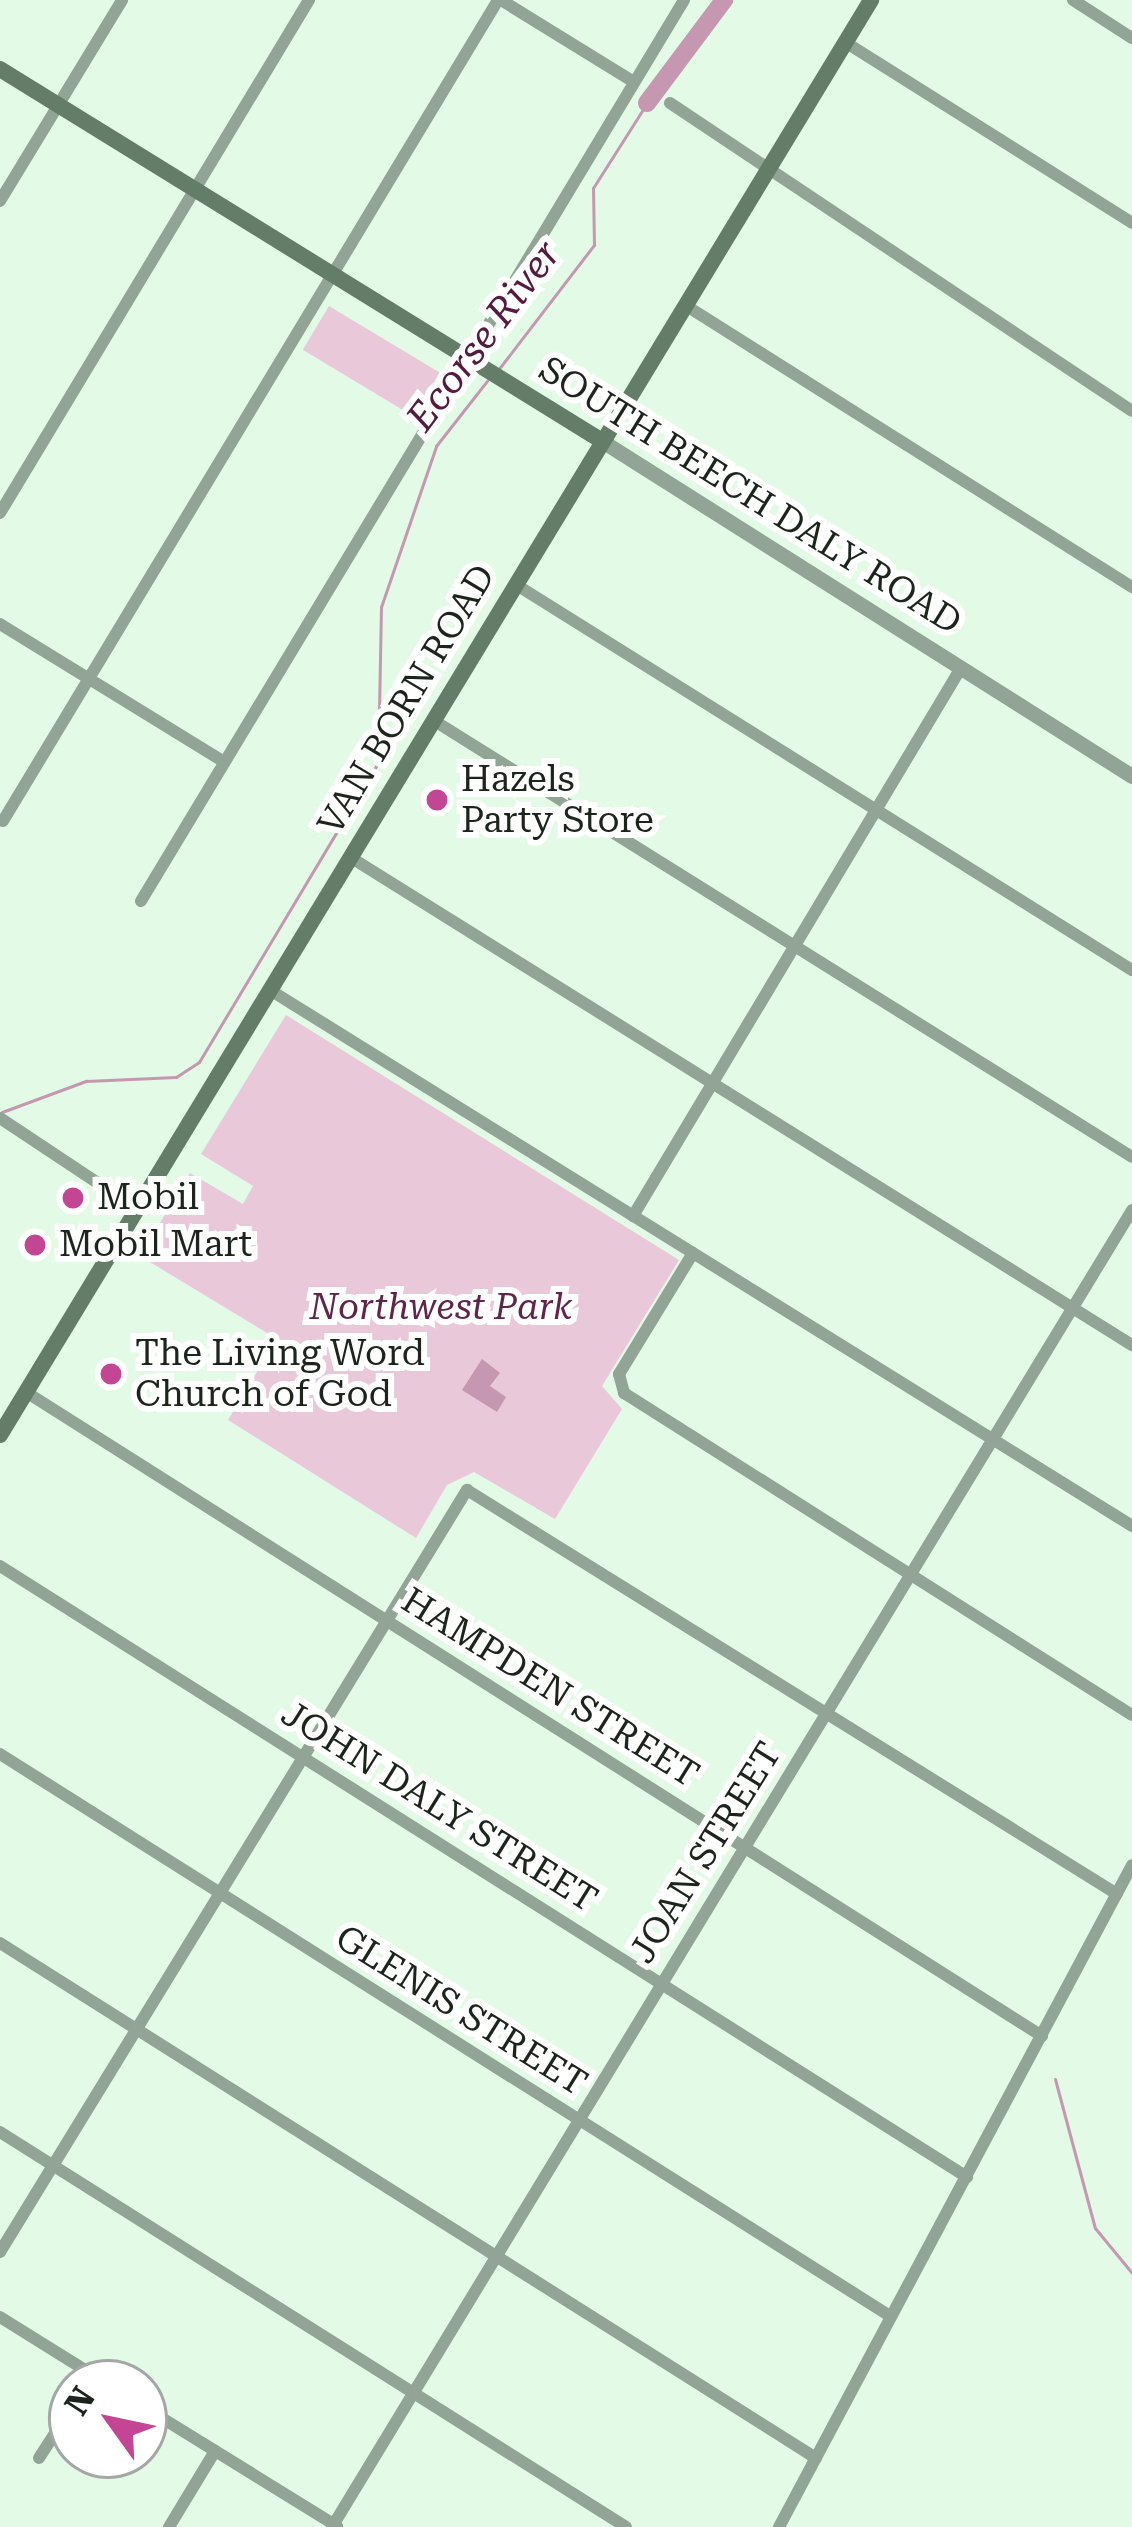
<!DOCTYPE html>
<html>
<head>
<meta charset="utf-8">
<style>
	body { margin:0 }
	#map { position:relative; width:1132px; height:2527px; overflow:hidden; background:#e3fae7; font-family:"Roboto Serif",serif }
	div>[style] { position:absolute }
	.green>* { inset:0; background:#e9c8da; transform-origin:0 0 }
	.water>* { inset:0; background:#c697b0 }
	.stream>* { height:3px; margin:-1.5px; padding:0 1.5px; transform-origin:1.5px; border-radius:1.5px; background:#c697b0 }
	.river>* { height:18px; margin:-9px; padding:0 9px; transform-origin:9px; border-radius:9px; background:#c697b0 }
	.minor>* { height:12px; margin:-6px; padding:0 6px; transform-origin:6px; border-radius:6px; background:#92a495 }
	.tertiary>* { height:15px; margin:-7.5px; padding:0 7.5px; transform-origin:7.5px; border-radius:7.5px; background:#92a495 }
	.secondary>* { height:16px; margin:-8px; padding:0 8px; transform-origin:8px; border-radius:8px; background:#637d68 }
	.dots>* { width:33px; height:33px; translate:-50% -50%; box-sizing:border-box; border:6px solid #fff; border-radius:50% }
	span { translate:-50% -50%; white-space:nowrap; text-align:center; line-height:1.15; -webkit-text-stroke:12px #fff; paint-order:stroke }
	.street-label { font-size:36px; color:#1c241d }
	.poi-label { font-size:36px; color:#1c241d }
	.left { translate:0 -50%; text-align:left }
	.park-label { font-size:36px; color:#60264a; font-style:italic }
	.water-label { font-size:39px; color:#541b3f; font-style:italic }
	.north { position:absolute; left:48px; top:2359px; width:120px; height:120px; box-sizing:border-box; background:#fff; border:3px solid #a4a7a5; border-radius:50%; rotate:303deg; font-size:33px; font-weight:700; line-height:48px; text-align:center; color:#1c241d }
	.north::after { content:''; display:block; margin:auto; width:42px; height:54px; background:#c34695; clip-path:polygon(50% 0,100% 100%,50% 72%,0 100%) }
</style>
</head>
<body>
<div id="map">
	<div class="green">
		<i style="left:329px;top:306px;width:129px;height:51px;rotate:31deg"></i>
		<i style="clip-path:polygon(286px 1015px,679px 1260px,602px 1386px,622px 1409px,555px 1519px,474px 1472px,447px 1485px,416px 1538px,228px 1420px,277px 1339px,140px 1256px,190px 1173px,243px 1204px,253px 1186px,201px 1154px)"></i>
	</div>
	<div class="water">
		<i style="clip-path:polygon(482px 1359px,500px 1373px,490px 1386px,506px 1397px,497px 1412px,462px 1390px)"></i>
	</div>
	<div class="stream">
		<i style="left:498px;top:370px;width:158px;rotate:-52.5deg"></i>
		<i style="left:594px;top:245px;width:57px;rotate:-91deg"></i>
		<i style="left:593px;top:188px;width:101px;rotate:-57.6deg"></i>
		<i style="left:2px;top:1112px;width:90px;rotate:-20.3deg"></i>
		<i style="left:86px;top:1081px;width:90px;rotate:-2.5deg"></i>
		<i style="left:176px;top:1077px;width:27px;rotate:-33deg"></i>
		<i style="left:199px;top:1062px;width:348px;rotate:-59.1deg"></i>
		<i style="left:378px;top:763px;width:156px;rotate:-88.9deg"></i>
		<i style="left:381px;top:607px;width:170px;rotate:-71.1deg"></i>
		<i style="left:436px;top:446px;width:83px;rotate:-51.9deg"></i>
		<i style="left:1055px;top:2079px;width:154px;rotate:75deg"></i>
		<i style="left:1095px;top:2228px;width:58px;rotate:50.6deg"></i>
	</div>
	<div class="river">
		<i style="left:647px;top:103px;width:129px;rotate:-53.2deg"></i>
	</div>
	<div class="minor">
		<i style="left:501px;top:0;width:156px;rotate:31.7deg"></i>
		<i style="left:1073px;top:0;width:70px;rotate:32.8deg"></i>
		<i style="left:845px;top:42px;width:339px;rotate:32.2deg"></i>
		<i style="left:670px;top:103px;width:555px;rotate:33.69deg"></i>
		<i style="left:0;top:201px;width:235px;rotate:-58.7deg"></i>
		<i style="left:685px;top:305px;width:529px;rotate:32.25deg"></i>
		<i style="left:0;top:513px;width:599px;rotate:-58.94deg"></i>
		<i style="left:515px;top:584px;width:728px;rotate:32.03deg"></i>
		<i style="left:0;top:624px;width:263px;rotate:31.6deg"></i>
		<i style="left:433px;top:720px;width:824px;rotate:32.01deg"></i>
		<i style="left:3px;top:821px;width:959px;rotate:-58.91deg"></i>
		<i style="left:350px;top:857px;width:922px;rotate:31.97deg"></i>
		<i style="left:141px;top:901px;width:1052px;rotate:-58.92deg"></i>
		<i style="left:270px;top:990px;width:1015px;rotate:31.87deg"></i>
		<i style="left:0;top:1118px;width:164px;rotate:33.6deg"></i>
		<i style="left:633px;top:1216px;width:639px;rotate:-59.1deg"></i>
		<i style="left:693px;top:1253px;width:142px;rotate:121.4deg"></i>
		<i style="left:619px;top:1374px;width:20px;rotate:75deg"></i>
		<i style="left:624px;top:1393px;width:601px;rotate:32.37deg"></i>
		<i style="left:26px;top:1392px;width:1203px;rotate:32.37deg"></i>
		<i style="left:0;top:1566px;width:1144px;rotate:32.29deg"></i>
		<i style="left:0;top:1754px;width:1053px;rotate:32.27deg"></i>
		<i style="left:0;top:1943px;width:965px;rotate:32.26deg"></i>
		<i style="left:0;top:2132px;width:740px;rotate:32.25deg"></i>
		<i style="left:0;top:2252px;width:894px;rotate:-58.5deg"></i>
		<i style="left:467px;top:1490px;width:765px;rotate:31.86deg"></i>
		<i style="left:0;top:2317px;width:125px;rotate:31.9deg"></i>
		<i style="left:144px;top:2407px;width:227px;rotate:31.7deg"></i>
		<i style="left:39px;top:2458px;width:61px;rotate:-57.1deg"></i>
		<i style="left:169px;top:2527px;width:89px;rotate:-58.8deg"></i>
		<i style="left:332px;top:2527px;width:1541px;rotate:-58.72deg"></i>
		<i style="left:779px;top:2527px;width:750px;rotate:-61.93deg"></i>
	</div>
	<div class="tertiary">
		<i style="left:602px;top:441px;width:627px;rotate:32.3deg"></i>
	</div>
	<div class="secondary">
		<i style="left:0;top:69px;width:708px;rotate:31.71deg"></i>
		<i style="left:0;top:1435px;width:1679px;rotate:-58.74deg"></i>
	</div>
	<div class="dots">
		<i style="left:437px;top:800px;background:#c34695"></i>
		<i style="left:73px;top:1198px;background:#c34695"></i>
		<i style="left:35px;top:1245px;background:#c34695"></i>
		<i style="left:111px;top:1374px;background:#c34695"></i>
	</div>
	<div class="street-label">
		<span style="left:750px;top:496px;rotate:32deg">SOUTH BEECH DALY ROAD</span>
		<span style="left:407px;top:700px;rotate:-59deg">VAN BORN ROAD</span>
		<span style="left:550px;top:1688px;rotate:32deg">HAMPDEN STREET</span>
		<span style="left:439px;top:1807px;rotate:32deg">JOHN DALY STREET</span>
		<span style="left:706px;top:1853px;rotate:-58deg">JOAN STREET</span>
		<span style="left:461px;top:2011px;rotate:32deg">GLENIS STREET</span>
	</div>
	<div class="poi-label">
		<span class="left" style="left:461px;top:800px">Hazels<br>Party Store</span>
		<span class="left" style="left:97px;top:1198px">Mobil</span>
		<span class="left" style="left:59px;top:1245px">Mobil Mart</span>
		<span class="left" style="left:135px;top:1374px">The Living Word<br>Church of God</span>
	</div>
	<div class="park-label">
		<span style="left:441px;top:1308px">Northwest Park</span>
	</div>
	<div class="water-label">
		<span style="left:484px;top:336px;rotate:-53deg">Ecorse River</span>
	</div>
	<div class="north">N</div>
</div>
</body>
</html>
